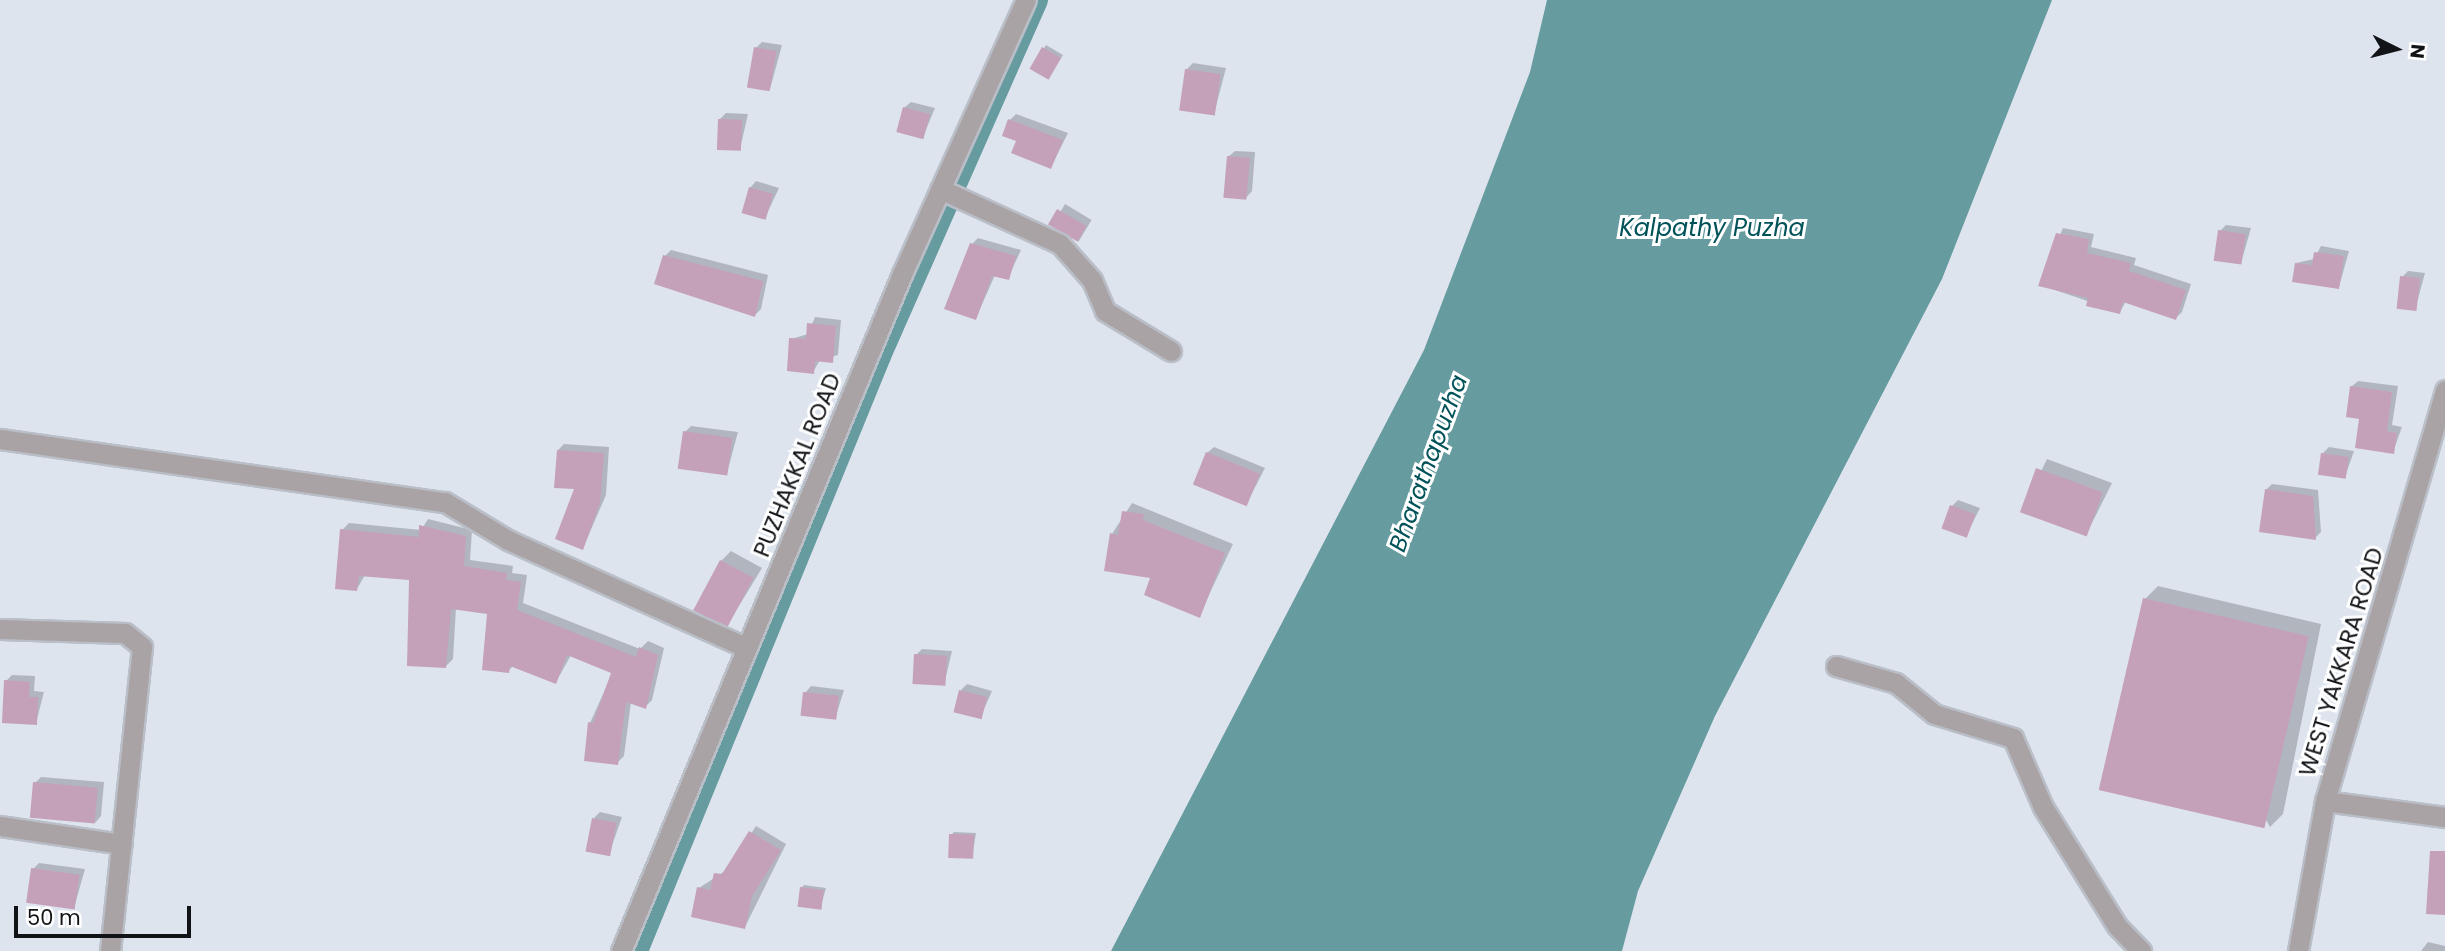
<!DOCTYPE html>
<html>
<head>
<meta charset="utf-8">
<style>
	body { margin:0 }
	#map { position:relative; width:2445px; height:951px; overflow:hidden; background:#dee4ee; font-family:Poppins,sans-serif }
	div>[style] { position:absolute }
	.water>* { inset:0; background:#669ba0 }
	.shadow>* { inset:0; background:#0003; transform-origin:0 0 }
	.canal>* { height:24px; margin:-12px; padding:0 12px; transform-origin:12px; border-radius:12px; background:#669ba0 }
	.building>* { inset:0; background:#c5a0b9; transform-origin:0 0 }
	.roads { filter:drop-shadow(2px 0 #b9bec7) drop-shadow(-2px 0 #b9bec7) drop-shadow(0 2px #b9bec7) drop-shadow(0 -2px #b9bec7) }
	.minor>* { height:19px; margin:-9.5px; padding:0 9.5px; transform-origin:9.5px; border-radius:9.5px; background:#a9a3a5 }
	span { translate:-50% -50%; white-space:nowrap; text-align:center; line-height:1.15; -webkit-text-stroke:6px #fff; paint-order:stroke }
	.street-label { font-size:23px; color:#111316 }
	.water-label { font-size:24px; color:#005259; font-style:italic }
	.north { position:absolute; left:2361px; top:14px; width:70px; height:70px; -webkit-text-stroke:5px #fff; paint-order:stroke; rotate:96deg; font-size:19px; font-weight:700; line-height:28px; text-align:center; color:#111316 }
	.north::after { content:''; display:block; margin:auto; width:24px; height:32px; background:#111316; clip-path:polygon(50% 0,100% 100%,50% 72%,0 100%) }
	.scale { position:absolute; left:14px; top:906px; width:177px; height:32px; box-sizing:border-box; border:4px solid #111316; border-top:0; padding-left:9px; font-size:21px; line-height:24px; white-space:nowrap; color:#111316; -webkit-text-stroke:5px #fff; paint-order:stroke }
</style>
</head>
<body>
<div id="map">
	<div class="water">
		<i style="clip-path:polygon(1547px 0,2052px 0,1942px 279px,1715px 716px,1638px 891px,1622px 951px,1111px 951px,1424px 350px,1530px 72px)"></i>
	</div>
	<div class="shadow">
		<i style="clip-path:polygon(762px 42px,782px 45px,770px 89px,756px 48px)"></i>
		<i style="clip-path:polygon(1046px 45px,1063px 55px,1051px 74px,1032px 67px)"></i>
		<i style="clip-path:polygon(1193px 63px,1226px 68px,1214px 114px,1187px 69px)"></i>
		<i style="clip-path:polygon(911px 102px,935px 108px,923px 137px,904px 108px)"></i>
		<i style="clip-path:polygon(726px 113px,748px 114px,740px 149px,719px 120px)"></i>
		<i style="clip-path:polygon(1016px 114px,1068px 133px,1051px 167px,1018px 140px,1010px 120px)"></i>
		<i style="clip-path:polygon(1235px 151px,1255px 152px,1252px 191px,1246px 198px,1228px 157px)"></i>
		<i style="clip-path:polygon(756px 181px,779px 188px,765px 218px,750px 188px)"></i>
		<i style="left:1065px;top:204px;width:31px;height:25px;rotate:31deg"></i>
		<i style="clip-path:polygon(2226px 225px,2251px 228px,2241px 263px,2220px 231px)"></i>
		<i style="clip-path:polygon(2063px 228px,2094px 234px,2091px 247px,2136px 258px,2134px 265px,2191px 284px,2182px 312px,2176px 318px,2126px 301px,2120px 312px,2040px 285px)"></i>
		<i style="clip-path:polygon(978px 238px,1021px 250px,1008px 278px,995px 275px,976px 318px,972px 244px)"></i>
		<i style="clip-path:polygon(2321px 246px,2349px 251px,2339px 287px,2296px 263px,2314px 259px)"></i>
		<i style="clip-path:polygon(671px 250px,768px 275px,761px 309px,755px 315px,665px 256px)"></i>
		<i style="clip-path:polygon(2408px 271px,2425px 273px,2415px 310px,2402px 277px)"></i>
		<i style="clip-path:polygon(815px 317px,841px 320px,838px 355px,820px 360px,813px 372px,791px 339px,808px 334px)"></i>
		<i style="clip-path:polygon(2358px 381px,2398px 386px,2392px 425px,2402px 427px,2393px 452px,2361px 417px,2351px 387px)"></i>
		<i style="clip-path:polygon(691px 426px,738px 432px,727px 473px,685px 432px)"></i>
		<i style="clip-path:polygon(564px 444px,609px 447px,606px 495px,583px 548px,576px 487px,558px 450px)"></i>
		<i style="clip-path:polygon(1214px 447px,1265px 468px,1246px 505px,1207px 453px)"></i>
		<i style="clip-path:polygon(2329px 447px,2354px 451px,2345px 477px,2323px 453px)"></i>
		<i style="clip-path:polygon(2047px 459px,2112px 483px,2086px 535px,2022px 511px)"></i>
		<i style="clip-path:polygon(2272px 484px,2318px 490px,2321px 532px,2315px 538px,2266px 490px)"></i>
		<i style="clip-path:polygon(1958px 500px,1980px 508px,1966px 536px,1952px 506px)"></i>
		<i style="clip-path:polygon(1132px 503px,1233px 544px,1199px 616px,1112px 534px)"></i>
		<i style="clip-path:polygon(428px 519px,472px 530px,470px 560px,513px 566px,512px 573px,527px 575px,523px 603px,640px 649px,648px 641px,664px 648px,652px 700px,645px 707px,631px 702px,624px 756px,617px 763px,590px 723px,613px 672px,571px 655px,556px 682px,514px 665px,508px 671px,489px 612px,456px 608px,453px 659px,446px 666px,411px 579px,365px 575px,357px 589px,342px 530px,349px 523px,421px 530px)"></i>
		<i style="clip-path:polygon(731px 551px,762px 568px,728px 624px,721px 561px)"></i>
		<i style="clip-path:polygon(2158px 586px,2321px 624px,2283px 814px,2270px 827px,2145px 599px)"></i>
		<i style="clip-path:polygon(922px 649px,952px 651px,944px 685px,916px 655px)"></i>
		<i style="clip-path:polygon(12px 675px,35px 676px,34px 691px,44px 692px,36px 723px,6px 681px)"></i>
		<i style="clip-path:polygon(967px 684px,992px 691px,980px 718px,961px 690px)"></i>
		<i style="clip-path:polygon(811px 686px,844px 690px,835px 719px,805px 693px)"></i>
		<i style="clip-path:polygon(41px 777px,104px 782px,101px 816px,95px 823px,35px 783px)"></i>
		<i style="clip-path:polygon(600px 812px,622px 817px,609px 854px,594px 818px)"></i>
		<i style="clip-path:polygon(756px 826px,786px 844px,745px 927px,699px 888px,728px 869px)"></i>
		<i style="clip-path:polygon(954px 832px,976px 833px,972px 858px,951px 835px)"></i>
		<i style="clip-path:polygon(39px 863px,85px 869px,74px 908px,33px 869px)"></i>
		<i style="clip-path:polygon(804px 885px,826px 888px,820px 909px,801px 888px)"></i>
		<i style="clip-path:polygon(2428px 942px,2445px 946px,2445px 951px,2421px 951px)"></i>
	</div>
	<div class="canal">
		<i style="left:636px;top:951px;width:643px;rotate:-67.78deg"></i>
		<i style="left:879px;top:356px;width:389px;rotate:-66.2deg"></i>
	</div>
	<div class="building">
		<i style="left:754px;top:47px;width:23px;height:41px;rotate:10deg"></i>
		<i style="left:1042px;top:47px;width:22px;height:25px;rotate:30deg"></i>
		<i style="left:1185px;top:69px;width:36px;height:42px;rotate:8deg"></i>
		<i style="left:903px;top:107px;width:28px;height:26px;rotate:15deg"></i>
		<i style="left:718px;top:119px;width:24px;height:31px;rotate:2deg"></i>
		<i style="clip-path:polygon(1008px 119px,1063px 140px,1051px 169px,1011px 153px,1016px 141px,1002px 136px)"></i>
		<i style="left:1227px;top:156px;width:23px;height:42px;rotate:5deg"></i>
		<i style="left:749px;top:187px;width:25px;height:27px;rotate:16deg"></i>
		<i style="left:1057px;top:209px;width:34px;height:18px;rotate:30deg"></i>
		<i style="left:2218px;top:230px;width:28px;height:31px;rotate:8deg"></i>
		<i style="clip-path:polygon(2056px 233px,2089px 239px,2087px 253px,2131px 263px,2129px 271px,2186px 290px,2176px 320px,2123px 302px,2120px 314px,2086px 306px,2088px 298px,2038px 286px)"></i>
		<i style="clip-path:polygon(970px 243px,1016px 256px,1009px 280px,992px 276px,976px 320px,944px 309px)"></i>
		<i style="clip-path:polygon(2314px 252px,2344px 256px,2339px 289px,2292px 282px,2295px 263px,2312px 265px)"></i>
		<i style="clip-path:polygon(663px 255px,763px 281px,755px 317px,654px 284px)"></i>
		<i style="left:2400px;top:276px;width:20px;height:33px;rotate:6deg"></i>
		<i style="clip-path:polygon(807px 323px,836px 326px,833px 363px,815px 361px,814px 374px,787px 371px,789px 338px,806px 339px)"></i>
		<i style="clip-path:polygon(2350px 386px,2392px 392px,2387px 431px,2397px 433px,2394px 454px,2355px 448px,2359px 419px,2346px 417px)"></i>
		<i style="left:683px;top:431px;width:50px;height:38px;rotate:8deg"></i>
		<i style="clip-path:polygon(557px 450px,604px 453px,600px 503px,583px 550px,555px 539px,574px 489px,554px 488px)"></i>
		<i style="left:1206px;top:452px;width:58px;height:35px;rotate:22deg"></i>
		<i style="left:2321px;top:453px;width:28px;height:22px;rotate:8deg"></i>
		<i style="left:2036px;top:468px;width:71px;height:47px;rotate:20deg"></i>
		<i style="clip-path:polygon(2265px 489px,2313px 496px,2316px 540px,2259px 532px)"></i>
		<i style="left:1950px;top:505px;width:27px;height:25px;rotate:20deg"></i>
		<i style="clip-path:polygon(1122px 511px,1144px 514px,1143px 520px,1225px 553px,1200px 618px,1144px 595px,1150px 578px,1104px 571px,1110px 533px,1118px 535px)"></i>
		<i style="clip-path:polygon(419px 525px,466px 536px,464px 566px,507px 573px,506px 580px,521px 582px,517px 610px,636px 657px,639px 647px,658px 655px,646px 709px,626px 702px,618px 765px,584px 761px,588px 722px,593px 723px,611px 673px,567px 655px,556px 684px,510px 666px,509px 673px,482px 670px,487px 614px,451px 609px,446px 668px,407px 666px,409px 580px,359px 576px,357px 591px,335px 589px,340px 529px,419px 537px)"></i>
		<i style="left:720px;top:560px;width:38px;height:57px;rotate:28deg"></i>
		<i style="left:2143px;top:598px;width:170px;height:197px;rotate:13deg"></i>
		<i style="left:914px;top:654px;width:33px;height:30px;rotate:3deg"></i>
		<i style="clip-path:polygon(4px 680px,30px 682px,29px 697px,38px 697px,37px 725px,2px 723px)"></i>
		<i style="left:959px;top:690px;width:29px;height:23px;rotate:14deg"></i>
		<i style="left:803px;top:692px;width:36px;height:24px;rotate:6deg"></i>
		<i style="left:33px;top:782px;width:65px;height:36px;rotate:5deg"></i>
		<i style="left:592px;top:818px;width:25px;height:34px;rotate:11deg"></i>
		<i style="clip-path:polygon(749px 831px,781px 850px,752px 896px,745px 929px,691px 917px,697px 887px,710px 890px,714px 873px,722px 874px)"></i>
		<i style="left:949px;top:834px;width:25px;height:24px;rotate:2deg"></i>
		<i style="clip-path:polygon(2430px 851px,2445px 851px,2445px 915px,2426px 914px)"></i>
		<i style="left:31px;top:868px;width:49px;height:35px;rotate:8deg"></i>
		<i style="left:800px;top:887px;width:24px;height:20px;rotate:7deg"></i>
	</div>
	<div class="roads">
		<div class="minor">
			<i style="left:940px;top:189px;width:132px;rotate:24.6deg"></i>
			<i style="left:1060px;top:244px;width:48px;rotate:48.4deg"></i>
			<i style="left:1092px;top:280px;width:34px;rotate:67deg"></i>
			<i style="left:1105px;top:311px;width:77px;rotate:31.2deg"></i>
			<i style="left:0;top:439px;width:449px;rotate:8.1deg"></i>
			<i style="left:445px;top:502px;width:74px;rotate:31.1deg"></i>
			<i style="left:508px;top:540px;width:262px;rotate:24.3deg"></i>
			<i style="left:0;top:629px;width:125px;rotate:1.8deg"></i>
			<i style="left:125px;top:633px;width:22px;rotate:39deg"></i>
			<i style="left:142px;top:647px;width:306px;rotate:96deg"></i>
			<i style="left:1836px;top:666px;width:62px;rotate:15.8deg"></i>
			<i style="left:1896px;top:683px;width:49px;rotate:39.2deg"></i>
			<i style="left:1934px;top:714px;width:83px;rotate:16.9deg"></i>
			<i style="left:2013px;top:738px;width:75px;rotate:66.5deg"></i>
			<i style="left:2043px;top:807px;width:140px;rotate:58.1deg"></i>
			<i style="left:2117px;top:926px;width:35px;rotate:46deg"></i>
			<i style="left:2325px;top:801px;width:121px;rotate:7.6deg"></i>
			<i style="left:0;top:826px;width:123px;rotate:8.4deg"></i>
			<i style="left:621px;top:951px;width:733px;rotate:-67.46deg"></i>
			<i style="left:902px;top:274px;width:301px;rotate:-65.7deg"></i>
			<i style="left:2298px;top:951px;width:152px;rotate:-79.8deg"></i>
			<i style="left:2325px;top:801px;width:428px;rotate:-73.7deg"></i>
		</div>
	</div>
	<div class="street-label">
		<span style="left:797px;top:465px;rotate:-68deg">PUZHAKKAL ROAD</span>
		<span style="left:2341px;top:662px;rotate:-73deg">WEST YAKKARA ROAD</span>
	</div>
	<div class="water-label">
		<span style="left:1712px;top:228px">Kalpathy Puzha</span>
		<span style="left:1428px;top:463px;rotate:-70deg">Bharathapuzha</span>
	</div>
	<div class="north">N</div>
	<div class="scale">50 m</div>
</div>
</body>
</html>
